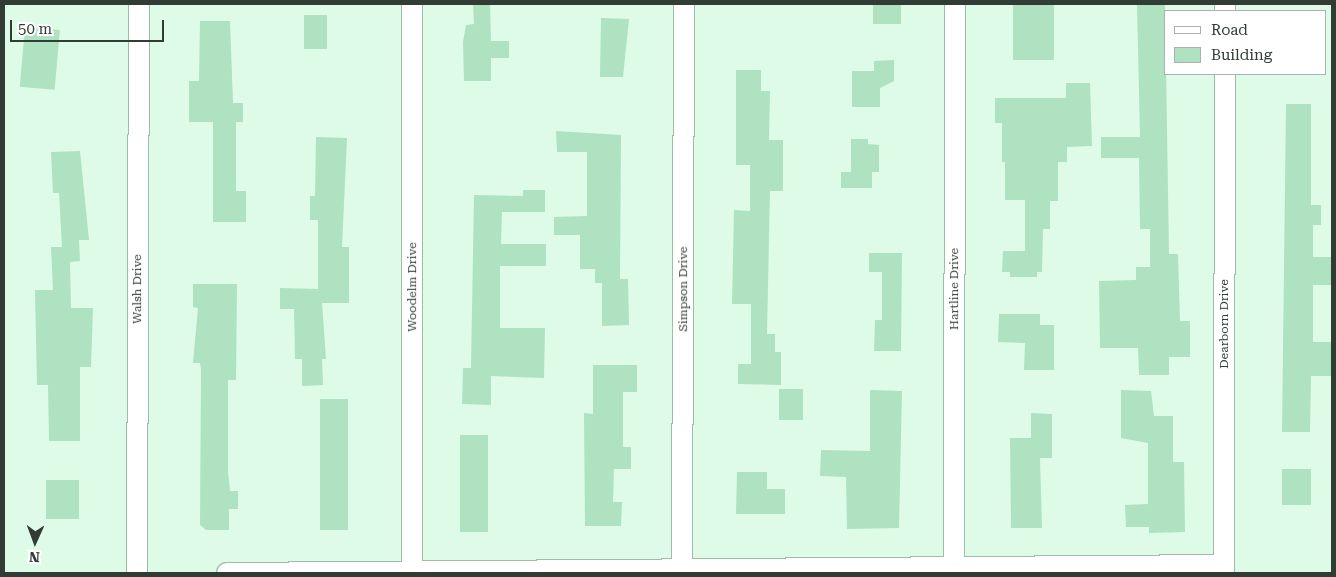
<!DOCTYPE html>
<html>
<head>
<meta charset="utf-8">
<style>
	body { margin:0 }
	#map { position:relative; width:1336px; height:577px; overflow:hidden; background:#defbe7; font-family:"Roboto Serif",serif }
	div>[style] { position:absolute }
	.building>* { inset:0; background:#aee2c0; transform-origin:0 0 }
	.roads { filter:drop-shadow(1px 0 #a0bca9) drop-shadow(-1px 0 #a0bca9) drop-shadow(0 1px #a0bca9) drop-shadow(0 -1px #a0bca9) }
	.minor>* { height:20px; margin:-10px; padding:0 10px; transform-origin:10px; border-radius:10px; background:#fff }
	span { translate:-50% -50%; white-space:nowrap; text-align:center; line-height:1.15; -webkit-text-stroke:4px #fff; paint-order:stroke }
	.street-label { font-size:12px; color:#313c35 }
	.frame { position:absolute; inset:0; border:5px solid #313c35; pointer-events:none }
	.legend { position:absolute; left:1164px; top:10px; width:162px; height:65px; box-sizing:border-box; background:#fff; border:1px solid #adb1ae; margin:0; padding:6px 9px; list-style:none; font-size:15px; color:#313c35 }
	.legend li { display:flex; align-items:center; gap:10px; height:25px }
	.legend b { width:25px; border:1px solid #adb1ae }
	.north { position:absolute; left:10px; top:517px; width:50px; height:50px; -webkit-text-stroke:4px #fff; paint-order:stroke; rotate:182deg; font-size:14px; font-weight:700; line-height:20px; text-align:center; color:#313c35 }
	.north::after { content:''; display:block; margin:auto; width:18px; height:22px; background:#313c35; clip-path:polygon(50% 0,100% 100%,50% 72%,0 100%) }
	.scale { position:absolute; left:10px; top:20px; width:154px; height:22px; box-sizing:border-box; border:2px solid #313c35; border-top:0; padding-left:6px; font-size:15px; line-height:18px; white-space:nowrap; color:#313c35; -webkit-text-stroke:4px #fff; paint-order:stroke }
</style>
</head>
<body>
<div id="map">
	<div class="building">
		<i style="clip-path:polygon(473px 4px,490px 4px,491px 41px,509px 41px,509px 58px,491px 58px,491px 81px,464px 81px,463px 42px,466px 25px,474px 24px)"></i>
		<i style="left:873px;top:4px;width:28px;height:20px"></i>
		<i style="left:1013px;top:4px;width:41px;height:56px"></i>
		<i style="clip-path:polygon(1137px 4px,1165px 4px,1169px 254px,1178px 254px,1180px 321px,1190px 321px,1190px 357px,1169px 357px,1169px 375px,1139px 375px,1138px 348px,1100px 348px,1099px 281px,1136px 280px,1136px 267px,1150px 267px,1150px 229px,1140px 229px,1139px 158px,1101px 158px,1101px 137px,1140px 137px)"></i>
		<i style="left:304px;top:15px;width:23px;height:34px"></i>
		<i style="clip-path:polygon(601px 18px,629px 19px,623px 77px,600px 77px)"></i>
		<i style="clip-path:polygon(200px 21px,230px 21px,233px 103px,243px 103px,243px 122px,236px 122px,236px 191px,246px 191px,246px 222px,213px 222px,213px 122px,189px 122px,189px 81px,199px 81px)"></i>
		<i style="left:25px;top:27px;width:35px;height:60px;rotate:5deg"></i>
		<i style="clip-path:polygon(894px 60px,894px 81px,880px 88px,880px 107px,852px 107px,852px 71px,874px 71px,874px 61px)"></i>
		<i style="clip-path:polygon(736px 70px,761px 70px,761px 91px,770px 91px,769px 140px,783px 140px,783px 191px,770px 191px,767px 334px,775px 334px,775px 352px,781px 352px,781px 385px,738px 384px,738px 364px,751px 364px,751px 304px,732px 304px,734px 210px,750px 211px,750px 165px,736px 165px)"></i>
		<i style="clip-path:polygon(1066px 83px,1090px 83px,1092px 146px,1067px 147px,1067px 162px,1058px 162px,1058px 201px,1050px 201px,1050px 229px,1043px 229px,1042px 272px,1037px 272px,1037px 277px,1010px 277px,1010px 272px,1002px 272px,1003px 251px,1025px 251px,1025px 200px,1005px 200px,1005px 162px,1002px 162px,1002px 123px,995px 123px,995px 98px,1066px 98px)"></i>
		<i style="clip-path:polygon(1286px 104px,1311px 104px,1311px 205px,1321px 205px,1321px 225px,1313px 225px,1313px 257px,1332px 257px,1332px 285px,1313px 285px,1313px 342px,1332px 342px,1332px 376px,1311px 376px,1310px 432px,1282px 432px)"></i>
		<i style="clip-path:polygon(556px 131px,621px 135px,620px 279px,628px 279px,629px 325px,602px 326px,602px 283px,595px 283px,595px 269px,580px 269px,580px 235px,554px 235px,554px 217px,587px 216px,587px 152px,557px 152px)"></i>
		<i style="clip-path:polygon(316px 137px,347px 138px,342px 247px,349px 247px,349px 303px,322px 303px,326px 359px,322px 359px,323px 385px,302px 386px,302px 359px,295px 359px,294px 309px,280px 309px,280px 288px,318px 289px,318px 220px,310px 220px,310px 196px,315px 196px)"></i>
		<i style="clip-path:polygon(851px 139px,868px 139px,868px 144px,879px 145px,879px 172px,872px 172px,872px 188px,841px 188px,841px 172px,851px 172px)"></i>
		<i style="clip-path:polygon(80px 151px,89px 240px,79px 240px,80px 261px,70px 262px,71px 308px,93px 308px,91px 367px,80px 367px,80px 441px,49px 441px,48px 385px,37px 385px,35px 290px,53px 290px,51px 247px,62px 247px,59px 193px,53px 193px,51px 152px)"></i>
		<i style="clip-path:polygon(523px 190px,545px 190px,545px 212px,502px 212px,501px 244px,546px 244px,546px 266px,500px 266px,500px 328px,545px 328px,544px 378px,491px 376px,491px 405px,462px 404px,463px 368px,471px 368px,474px 195px,523px 196px)"></i>
		<i style="clip-path:polygon(869px 253px,902px 253px,901px 351px,874px 351px,875px 320px,882px 320px,882px 272px,869px 272px)"></i>
		<i style="clip-path:polygon(193px 284px,237px 284px,236px 380px,228px 380px,228px 471px,230px 491px,238px 491px,238px 509px,229px 509px,229px 530px,206px 530px,200px 525px,201px 370px,200px 363px,193px 363px,198px 308px,193px 307px)"></i>
		<i style="clip-path:polygon(999px 314px,1040px 314px,1040px 325px,1054px 325px,1054px 370px,1024px 370px,1025px 343px,998px 342px)"></i>
		<i style="clip-path:polygon(593px 365px,637px 365px,637px 392px,623px 392px,623px 447px,631px 447px,631px 469px,614px 469px,613px 502px,622px 502px,621px 526px,585px 526px,584px 413px,593px 414px)"></i>
		<i style="left:779px;top:389px;width:24px;height:31px"></i>
		<i style="clip-path:polygon(870px 390px,902px 391px,899px 528px,847px 529px,846px 477px,820px 476px,821px 450px,870px 451px)"></i>
		<i style="clip-path:polygon(1121px 390px,1151px 391px,1154px 416px,1173px 416px,1173px 462px,1184px 462px,1185px 532px,1149px 533px,1149px 527px,1126px 527px,1125px 505px,1148px 504px,1148px 443px,1121px 438px)"></i>
		<i style="left:320px;top:399px;width:28px;height:131px"></i>
		<i style="clip-path:polygon(1031px 413px,1052px 414px,1052px 458px,1040px 458px,1042px 528px,1011px 528px,1010px 438px,1031px 438px)"></i>
		<i style="left:460px;top:435px;width:28px;height:97px"></i>
		<i style="left:1282px;top:469px;width:29px;height:36px"></i>
		<i style="clip-path:polygon(737px 472px,767px 472px,767px 489px,785px 489px,785px 514px,736px 514px)"></i>
		<i style="left:46px;top:480px;width:33px;height:39px"></i>
	</div>
	<div class="roads">
		<div class="minor">
			<i style="left:1225px;top:11px;width:7px;rotate:-90deg"></i>
			<i style="left:412px;top:571px;width:567px;rotate:-90deg"></i>
			<i style="left:137px;top:573px;width:569px;rotate:-89.8deg"></i>
			<i style="left:227px;top:573px;width:997px;rotate:-0.46deg"></i>
			<i style="left:682px;top:573px;width:569px;rotate:-89.8deg"></i>
			<i style="left:954px;top:573px;width:569px;rotate:-89.9deg"></i>
			<i style="left:1224px;top:573px;width:499px;rotate:-89.9deg"></i>
		</div>
	</div>
	<div class="street-label">
		<span style="left:413px;top:287px;rotate:-90deg">Woodelm Drive</span>
		<span style="left:138px;top:289px;rotate:-90deg">Walsh Drive</span>
		<span style="left:684px;top:289px;rotate:-90deg">Simpson Drive</span>
		<span style="left:955px;top:289px;rotate:-90deg">Hartline Drive</span>
		<span style="left:1225px;top:324px;rotate:-90deg">Dearborn Drive</span>
	</div>
	<div class="frame"></div>
	<ul class="legend">
	<li><b style="height:6px;background:#fff"></b>Road</li>
	<li><b style="height:14px;background:#aee2c0"></b>Building</li>
	</ul>
	<div class="north">N</div>
	<div class="scale">50 m</div>
</div>
</body>
</html>
